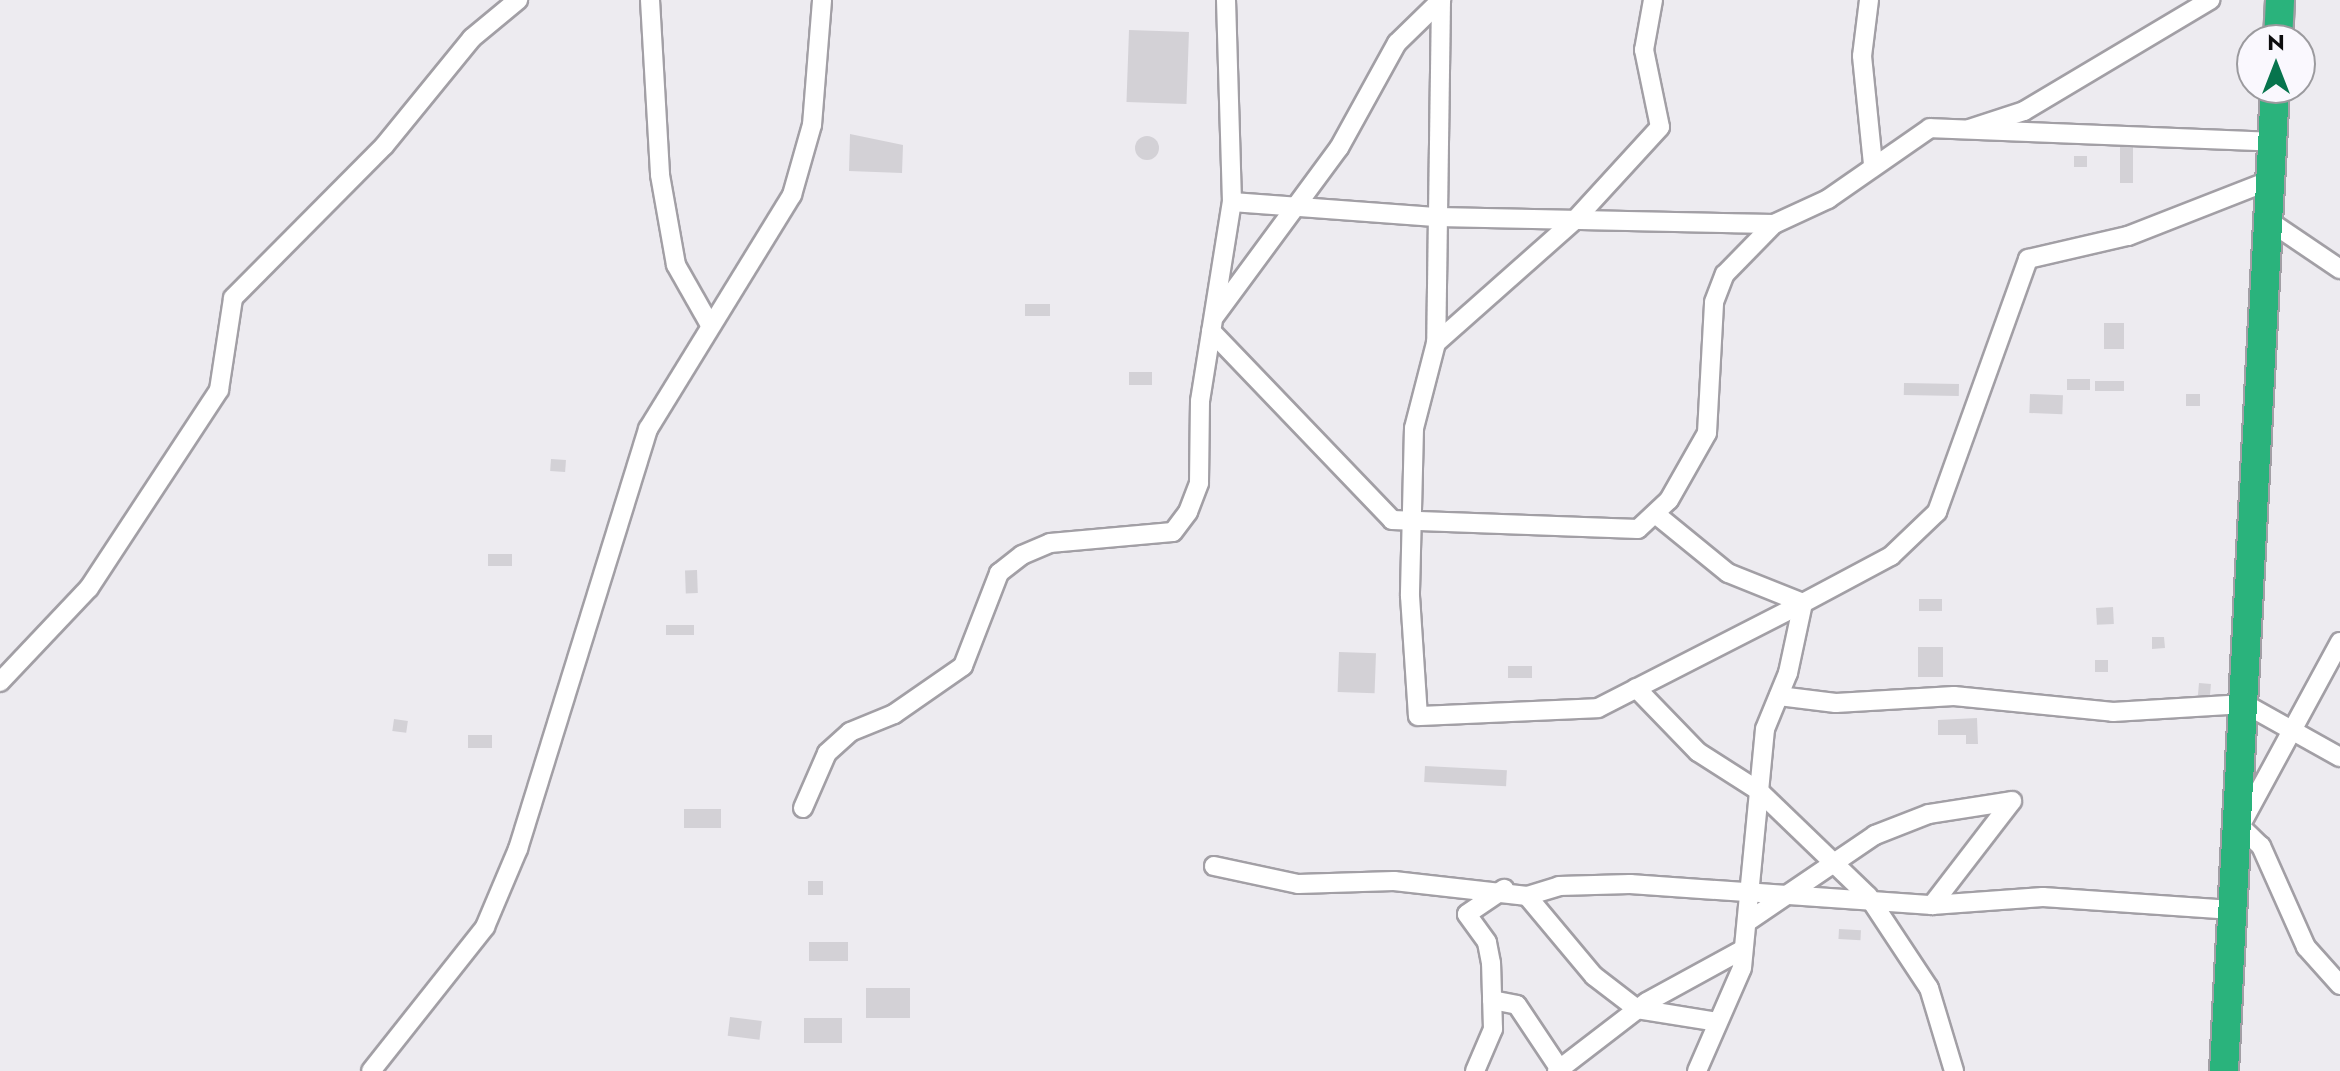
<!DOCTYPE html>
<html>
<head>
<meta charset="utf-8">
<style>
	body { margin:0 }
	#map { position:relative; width:2340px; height:1071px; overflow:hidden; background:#edebf0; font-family:Jost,sans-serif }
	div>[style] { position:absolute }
	.building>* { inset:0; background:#d3d1d6; transform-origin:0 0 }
	.round { border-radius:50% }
	.roads { filter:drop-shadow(2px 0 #a29fa5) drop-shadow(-2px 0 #a29fa5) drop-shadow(0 2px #a29fa5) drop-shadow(0 -2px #a29fa5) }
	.minor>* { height:18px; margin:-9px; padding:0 9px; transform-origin:9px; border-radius:9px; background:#fff }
	.highway>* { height:28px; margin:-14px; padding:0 14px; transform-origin:14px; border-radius:14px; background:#2ab37c }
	span { translate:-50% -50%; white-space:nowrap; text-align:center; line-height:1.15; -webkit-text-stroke:7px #faf8fe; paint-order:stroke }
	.north { position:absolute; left:2236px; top:24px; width:80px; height:80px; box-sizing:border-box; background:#faf8fe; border:2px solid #9b9a9e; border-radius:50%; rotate:0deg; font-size:22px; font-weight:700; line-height:32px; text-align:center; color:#0d0c0e }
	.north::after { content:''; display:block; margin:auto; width:28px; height:36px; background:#07744d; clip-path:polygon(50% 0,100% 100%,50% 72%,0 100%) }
</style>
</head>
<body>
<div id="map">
	<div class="building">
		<i style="left:1129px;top:30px;width:60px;height:72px;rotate:2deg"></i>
		<i style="clip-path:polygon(850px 134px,903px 145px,902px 173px,849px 171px)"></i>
		<i class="round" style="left:1135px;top:136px;width:24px;height:24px"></i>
		<i style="left:2120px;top:142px;width:13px;height:41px"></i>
		<i style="left:2074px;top:156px;width:13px;height:11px"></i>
		<i style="left:1025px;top:304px;width:25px;height:12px"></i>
		<i style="left:2104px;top:323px;width:20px;height:26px"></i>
		<i style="left:1129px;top:372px;width:23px;height:13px"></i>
		<i style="left:2067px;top:379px;width:23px;height:11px"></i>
		<i style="left:2095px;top:381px;width:29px;height:10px"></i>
		<i style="left:1904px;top:383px;width:55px;height:12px;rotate:1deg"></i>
		<i style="left:2030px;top:394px;width:33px;height:19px;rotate:2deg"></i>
		<i style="left:2186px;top:394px;width:14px;height:12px"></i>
		<i style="left:551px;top:459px;width:15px;height:12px;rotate:4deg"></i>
		<i style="left:488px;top:554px;width:24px;height:12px"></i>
		<i style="left:697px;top:570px;width:23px;height:12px;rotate:88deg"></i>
		<i style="left:1919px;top:599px;width:23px;height:12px"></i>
		<i style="left:2113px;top:607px;width:17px;height:17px;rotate:87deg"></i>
		<i style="left:666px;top:625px;width:28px;height:10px"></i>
		<i style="clip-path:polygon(2152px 637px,2164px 637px,2165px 648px,2152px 649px)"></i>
		<i style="left:1918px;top:647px;width:25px;height:30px"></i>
		<i style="left:1339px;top:652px;width:37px;height:40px;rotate:2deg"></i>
		<i style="left:2095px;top:660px;width:13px;height:12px"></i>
		<i style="left:1508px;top:666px;width:24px;height:12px"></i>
		<i style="left:2199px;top:683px;width:12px;height:12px;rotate:5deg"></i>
		<i style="clip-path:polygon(1977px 718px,1978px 744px,1966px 744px,1966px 735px,1938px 735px,1938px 720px)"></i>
		<i style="left:394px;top:719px;width:14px;height:12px;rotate:8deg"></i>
		<i style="left:468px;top:735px;width:24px;height:13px"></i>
		<i style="left:1425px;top:766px;width:82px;height:16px;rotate:3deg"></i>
		<i style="left:684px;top:809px;width:37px;height:19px"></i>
		<i style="left:808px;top:881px;width:15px;height:14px"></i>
		<i style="left:1839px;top:929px;width:22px;height:10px;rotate:3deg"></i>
		<i style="left:809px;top:942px;width:39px;height:19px"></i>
		<i style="left:866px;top:988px;width:44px;height:30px"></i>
		<i style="left:730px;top:1017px;width:32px;height:19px;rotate:7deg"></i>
		<i style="left:804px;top:1018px;width:38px;height:25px"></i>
	</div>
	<div class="roads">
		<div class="minor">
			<i style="left:650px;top:0;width:175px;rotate:86.7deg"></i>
			<i style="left:660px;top:175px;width:91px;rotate:79.9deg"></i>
			<i style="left:676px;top:265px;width:67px;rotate:60.4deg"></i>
			<i style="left:1441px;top:0;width:343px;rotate:90.8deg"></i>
			<i style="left:1436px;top:343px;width:184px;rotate:-41.5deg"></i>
			<i style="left:1574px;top:221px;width:127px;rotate:-47.5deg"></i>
			<i style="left:1660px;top:127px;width:79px;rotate:-101.7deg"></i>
			<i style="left:1644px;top:50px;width:51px;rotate:-79.8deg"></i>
			<i style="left:1869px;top:0;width:56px;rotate:97.1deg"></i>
			<i style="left:1862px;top:56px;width:110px;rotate:84.2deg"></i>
			<i style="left:1969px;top:129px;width:58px;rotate:-18.1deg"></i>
			<i style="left:2024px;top:111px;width:217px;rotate:-30.8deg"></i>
			<i style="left:1232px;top:202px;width:207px;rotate:4.2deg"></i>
			<i style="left:1438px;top:217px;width:336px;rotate:1.2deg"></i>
			<i style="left:1774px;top:224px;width:60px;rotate:-24.8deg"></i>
			<i style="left:1828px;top:199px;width:124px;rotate:-34.8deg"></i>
			<i style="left:1930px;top:128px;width:343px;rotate:2.3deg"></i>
			<i style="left:2269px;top:221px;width:86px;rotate:34.1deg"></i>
			<i style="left:1215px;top:316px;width:209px;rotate:-53.6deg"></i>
			<i style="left:1339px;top:148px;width:120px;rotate:-61.1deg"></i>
			<i style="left:1397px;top:43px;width:62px;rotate:-44.3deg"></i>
			<i style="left:1211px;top:331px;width:262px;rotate:46.2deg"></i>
			<i style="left:1392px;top:520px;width:246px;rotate:2.1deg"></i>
			<i style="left:1638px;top:529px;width:42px;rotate:-43.1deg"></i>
			<i style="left:1669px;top:500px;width:77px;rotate:-60.4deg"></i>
			<i style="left:1707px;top:433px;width:131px;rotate:-86.9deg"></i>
			<i style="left:1714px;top:302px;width:30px;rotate:-69deg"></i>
			<i style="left:1725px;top:274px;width:70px;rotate:-45.6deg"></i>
			<i style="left:1436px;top:343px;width:88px;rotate:104.5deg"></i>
			<i style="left:1414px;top:428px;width:168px;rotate:91.4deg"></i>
			<i style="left:1410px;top:596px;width:120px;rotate:86.2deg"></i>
			<i style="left:1418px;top:716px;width:180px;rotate:-2.5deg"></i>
			<i style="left:1598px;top:708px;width:230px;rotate:-27.1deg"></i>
			<i style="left:1658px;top:516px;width:90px;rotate:39.2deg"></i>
			<i style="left:1728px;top:573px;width:81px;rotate:21.8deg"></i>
			<i style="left:2340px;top:642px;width:209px;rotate:118.5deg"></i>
			<i style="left:2240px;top:826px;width:29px;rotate:44deg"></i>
			<i style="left:2261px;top:846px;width:111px;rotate:66deg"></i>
			<i style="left:2306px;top:947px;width:51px;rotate:48.2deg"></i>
			<i style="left:0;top:682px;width:129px;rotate:-46.6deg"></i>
			<i style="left:89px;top:588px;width:237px;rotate:-56.7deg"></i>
			<i style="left:219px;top:390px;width:93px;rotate:-81.3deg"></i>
			<i style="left:233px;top:298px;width:214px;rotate:-45.2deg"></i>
			<i style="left:384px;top:146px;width:139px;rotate:-50.8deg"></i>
			<i style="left:472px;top:38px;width:60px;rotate:-39.6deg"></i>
			<i style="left:1636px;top:688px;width:89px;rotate:45.9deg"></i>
			<i style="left:1698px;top:752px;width:72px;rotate:32.6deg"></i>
			<i style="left:1759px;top:791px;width:151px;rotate:43.9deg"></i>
			<i style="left:1868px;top:896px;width:110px;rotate:56.5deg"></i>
			<i style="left:1929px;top:988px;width:87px;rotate:73.2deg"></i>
			<i style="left:1779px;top:696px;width:57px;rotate:7deg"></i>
			<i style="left:1836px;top:703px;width:118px;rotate:-3.4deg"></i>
			<i style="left:1954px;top:696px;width:160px;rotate:5.7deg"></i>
			<i style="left:2113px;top:712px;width:132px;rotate:-3.5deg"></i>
			<i style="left:2245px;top:704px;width:109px;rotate:29.2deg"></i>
			<i style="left:803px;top:808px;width:60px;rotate:-66.4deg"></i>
			<i style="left:827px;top:753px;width:31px;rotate:-42deg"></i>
			<i style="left:850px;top:732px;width:48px;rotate:-22.2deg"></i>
			<i style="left:894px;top:714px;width:84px;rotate:-34.8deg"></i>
			<i style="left:963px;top:666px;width:100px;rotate:-68.8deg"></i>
			<i style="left:999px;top:573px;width:29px;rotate:-38deg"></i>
			<i style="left:1022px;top:555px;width:30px;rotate:-23deg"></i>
			<i style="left:1050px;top:543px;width:123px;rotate:-5.1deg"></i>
			<i style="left:1173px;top:532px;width:25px;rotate:-53deg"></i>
			<i style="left:1188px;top:512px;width:31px;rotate:-69deg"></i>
			<i style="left:1199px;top:483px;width:82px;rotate:-89.3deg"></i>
			<i style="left:1200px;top:401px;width:202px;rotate:-80.9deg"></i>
			<i style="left:1232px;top:202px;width:202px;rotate:-91.7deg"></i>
			<i style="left:1214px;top:866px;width:86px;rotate:12.1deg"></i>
			<i style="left:1298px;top:884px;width:96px;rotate:-1.8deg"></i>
			<i style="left:1394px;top:881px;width:134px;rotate:6.4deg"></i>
			<i style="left:1527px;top:896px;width:34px;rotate:-17deg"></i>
			<i style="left:1559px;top:886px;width:71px;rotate:-1.6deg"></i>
			<i style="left:1630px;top:884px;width:303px;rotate:4deg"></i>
			<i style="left:1932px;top:905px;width:111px;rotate:-4.1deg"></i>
			<i style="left:2043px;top:897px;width:192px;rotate:3.9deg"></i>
			<i style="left:1527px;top:896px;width:104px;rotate:50.1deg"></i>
			<i style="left:1594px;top:976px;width:54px;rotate:37.5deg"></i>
			<i style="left:1637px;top:1009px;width:81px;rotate:9.2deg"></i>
			<i style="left:1932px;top:905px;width:131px;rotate:-52.4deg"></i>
			<i style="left:1747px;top:922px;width:155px;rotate:-34.2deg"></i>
			<i style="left:1875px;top:835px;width:58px;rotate:-21.3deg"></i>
			<i style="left:1929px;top:814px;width:84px;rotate:-8.9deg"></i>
			<i style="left:1492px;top:1000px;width:25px;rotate:11deg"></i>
			<i style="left:1517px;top:1005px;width:79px;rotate:56.3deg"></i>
			<i style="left:371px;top:1071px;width:184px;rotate:-51.6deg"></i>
			<i style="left:485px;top:927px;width:85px;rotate:-67.1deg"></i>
			<i style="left:518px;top:849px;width:440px;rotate:-72.8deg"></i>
			<i style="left:648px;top:429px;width:275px;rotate:-58.4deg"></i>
			<i style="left:792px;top:195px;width:73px;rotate:-74.1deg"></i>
			<i style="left:812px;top:125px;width:125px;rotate:-85.4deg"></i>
			<i style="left:1475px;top:1071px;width:46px;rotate:-66.8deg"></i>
			<i style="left:1493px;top:1029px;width:66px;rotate:-91.7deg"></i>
			<i style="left:1491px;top:963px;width:21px;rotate:-101deg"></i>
			<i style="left:1487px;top:942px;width:34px;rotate:-126deg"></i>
			<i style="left:1467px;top:914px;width:45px;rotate:-34deg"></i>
			<i style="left:1557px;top:1071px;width:113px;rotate:-37.5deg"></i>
			<i style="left:1647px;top:1002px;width:108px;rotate:-28.7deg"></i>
			<i style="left:1697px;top:1071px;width:112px;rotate:-66.4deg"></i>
			<i style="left:1742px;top:968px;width:240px;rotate:-84.5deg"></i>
			<i style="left:1765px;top:729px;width:61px;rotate:-67.7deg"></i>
			<i style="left:1788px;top:673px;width:72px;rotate:-77.9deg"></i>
			<i style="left:1803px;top:603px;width:100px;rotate:-28.1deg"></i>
			<i style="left:1891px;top:556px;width:64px;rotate:-43.7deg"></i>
			<i style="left:1937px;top:512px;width:269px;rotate:-70.2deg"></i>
			<i style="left:2028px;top:259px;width:103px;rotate:-13deg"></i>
			<i style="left:2128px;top:236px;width:154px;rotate:-21.4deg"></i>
		</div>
		<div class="highway">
			<i style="left:2278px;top:40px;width:40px;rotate:-87.1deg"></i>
			<i style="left:2224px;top:1071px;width:984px;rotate:-87.03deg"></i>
		</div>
	</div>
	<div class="north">N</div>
</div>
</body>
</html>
